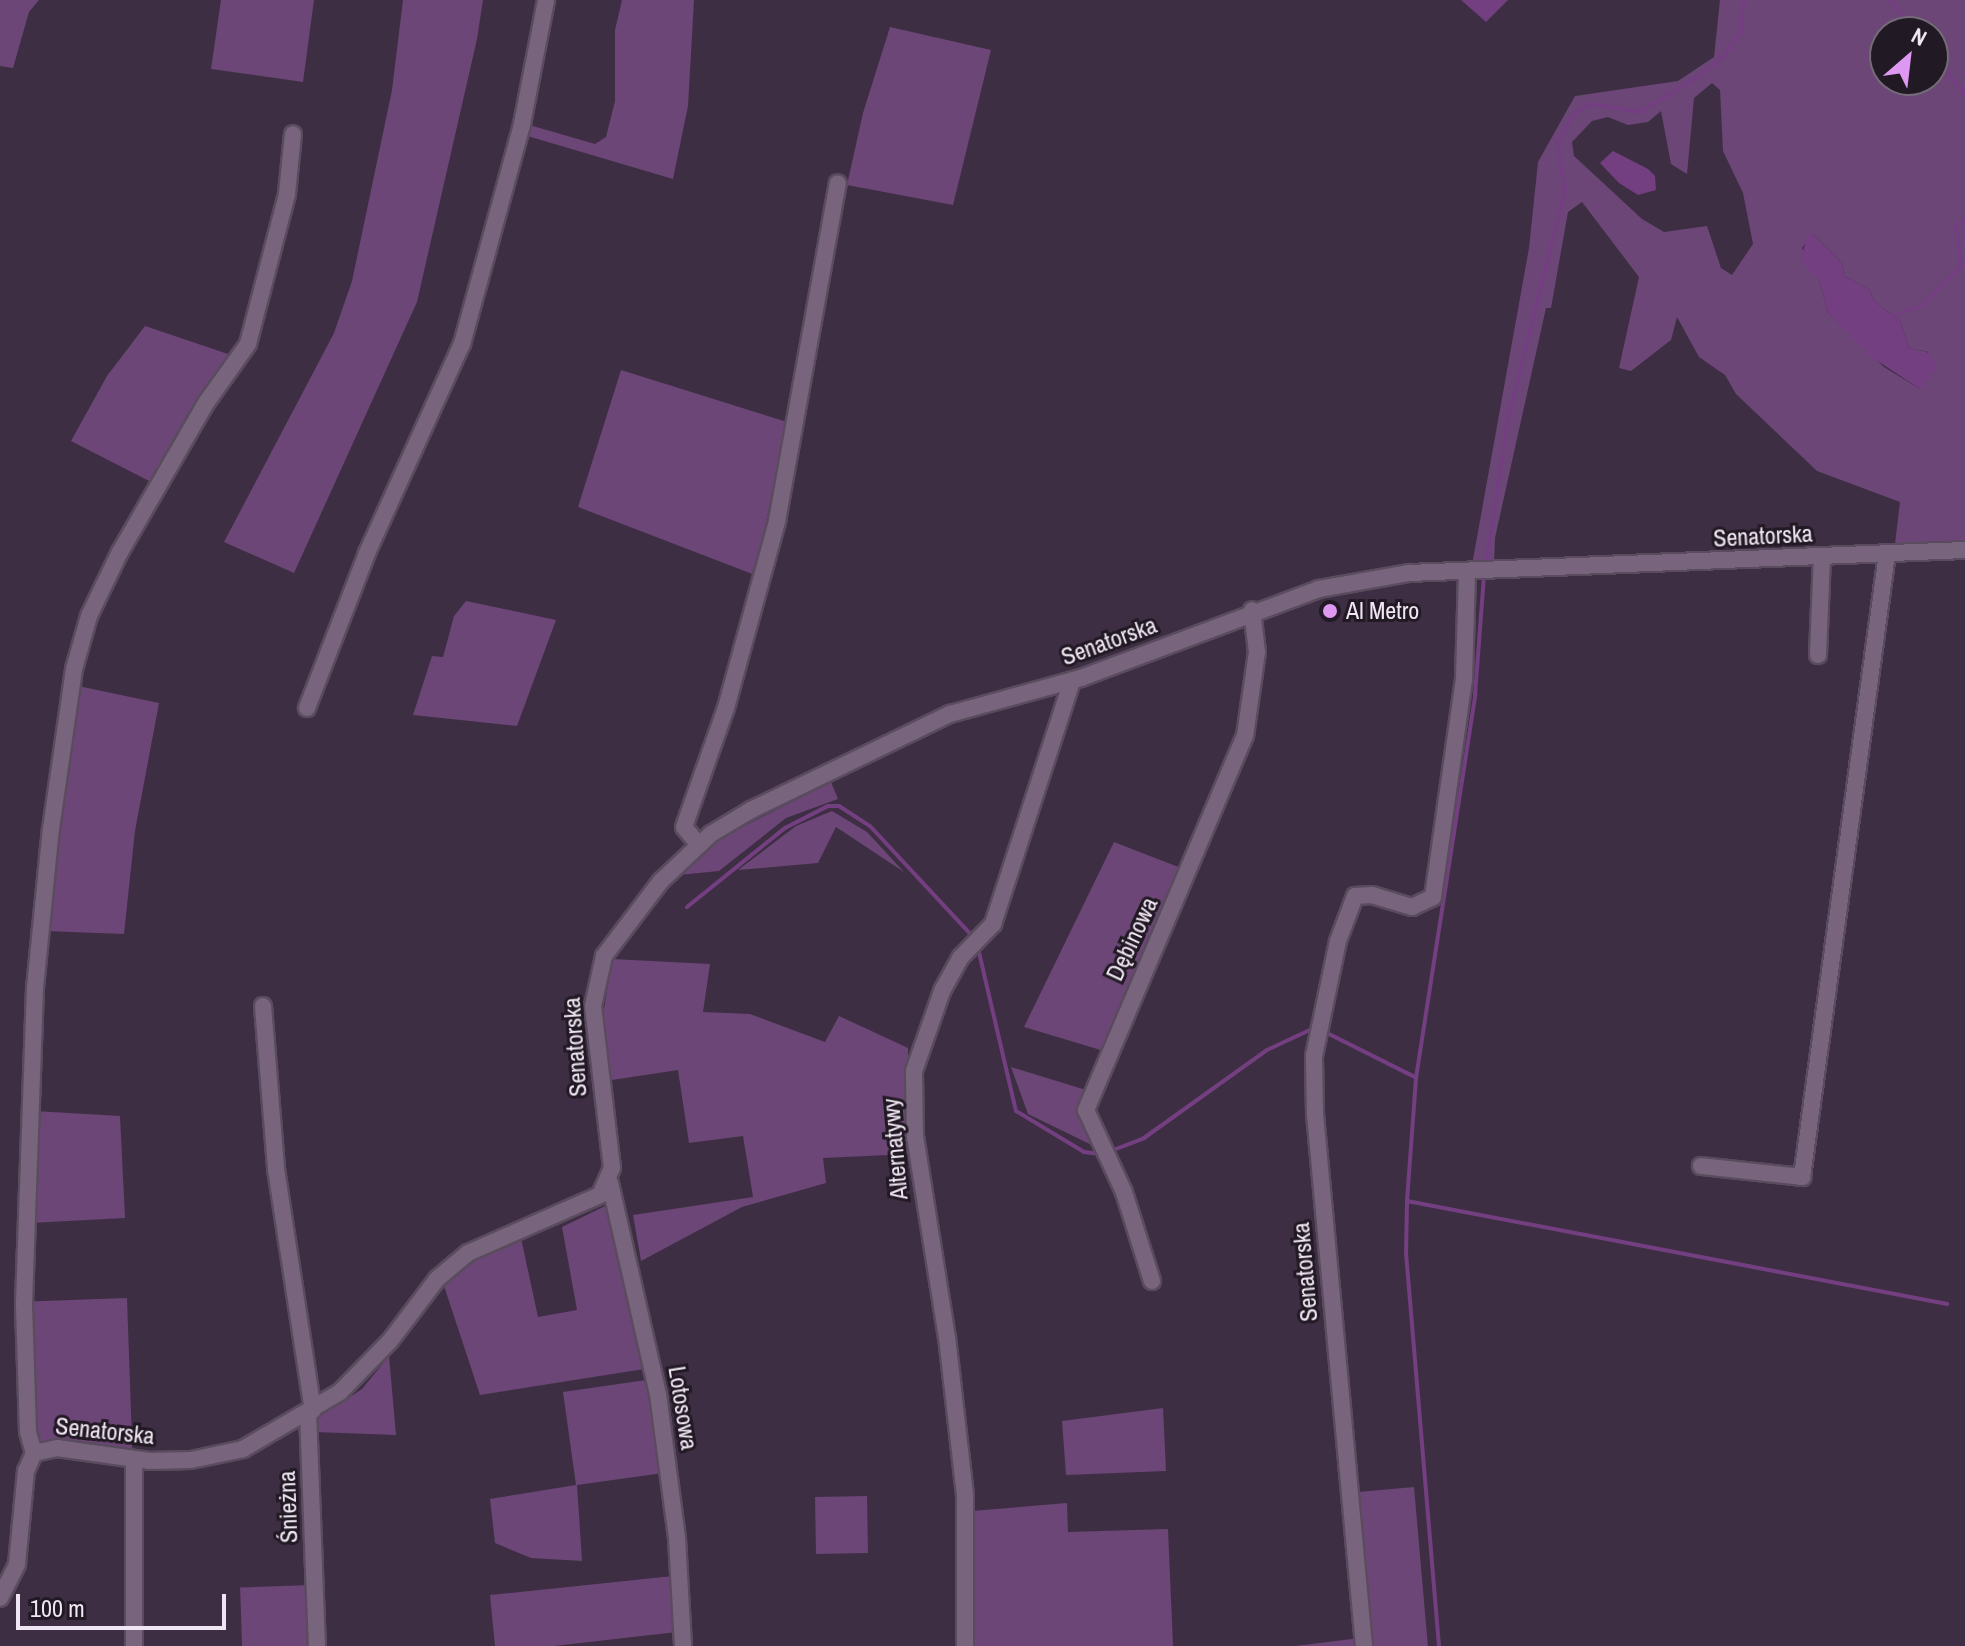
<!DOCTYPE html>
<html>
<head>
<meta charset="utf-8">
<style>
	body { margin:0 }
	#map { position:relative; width:1965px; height:1646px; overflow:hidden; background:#3e2e43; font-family:"Archivo Narrow",sans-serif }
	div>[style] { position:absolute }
	.green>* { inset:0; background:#6b4676; transform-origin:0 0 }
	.water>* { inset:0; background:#733f81 }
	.stream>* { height:4px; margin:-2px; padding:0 2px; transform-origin:2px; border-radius:2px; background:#733f81 }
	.roads { filter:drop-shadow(2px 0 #5a4c5e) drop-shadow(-2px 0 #5a4c5e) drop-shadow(0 2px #5a4c5e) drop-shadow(0 -2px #5a4c5e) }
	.minor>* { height:16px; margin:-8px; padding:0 8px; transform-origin:8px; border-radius:8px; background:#78657d }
	.dots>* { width:22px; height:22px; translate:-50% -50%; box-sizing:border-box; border:4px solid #211923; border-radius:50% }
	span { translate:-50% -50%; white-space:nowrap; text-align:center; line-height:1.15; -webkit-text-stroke:6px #211923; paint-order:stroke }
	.street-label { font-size:24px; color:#f0e6f4 }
	.poi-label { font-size:24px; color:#f0e6f4 }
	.left { translate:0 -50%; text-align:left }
	.north { position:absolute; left:1869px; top:16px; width:80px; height:80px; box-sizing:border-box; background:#211923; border:2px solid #746b77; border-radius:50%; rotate:28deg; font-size:22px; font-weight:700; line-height:32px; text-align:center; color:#f0e6f4 }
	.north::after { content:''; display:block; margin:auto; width:28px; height:36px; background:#de98f2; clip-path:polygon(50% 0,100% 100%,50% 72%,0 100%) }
	.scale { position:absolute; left:16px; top:1594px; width:210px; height:36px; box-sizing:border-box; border:4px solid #f0e6f4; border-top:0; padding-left:10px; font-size:24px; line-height:28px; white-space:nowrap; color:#f0e6f4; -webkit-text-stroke:6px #211923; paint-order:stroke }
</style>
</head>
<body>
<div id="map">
	<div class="green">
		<i style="clip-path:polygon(0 0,39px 0,29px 12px,13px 68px,0 66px)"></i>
		<i style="clip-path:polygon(221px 0,314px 0,303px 82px,211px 69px)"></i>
		<i style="clip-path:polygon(403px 0,483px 0,477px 39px,417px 302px,294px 573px,224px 542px,334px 333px,352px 281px,392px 90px)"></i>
		<i style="clip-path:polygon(622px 0,694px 0,688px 106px,673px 179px,524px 135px,526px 124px,595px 144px,606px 137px,615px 101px,615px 30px)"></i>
		<i style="clip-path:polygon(evenodd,1720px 0,1965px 0,1965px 541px,1895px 544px,1900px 502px,1817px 471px,1736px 394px,1725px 375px,1699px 357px,1677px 317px,1671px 340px,1631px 371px,1619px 368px,1639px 277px,1582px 202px,1568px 212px,1551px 308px,1546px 308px,1495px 538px,1494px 564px,1472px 565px,1529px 248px,1538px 162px,1575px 96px,1678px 81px,1714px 57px,1720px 0,1885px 32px,1933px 32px,1933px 80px,1885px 80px,1885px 32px,1720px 0,1712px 83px,1720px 90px,1723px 151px,1743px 193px,1753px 244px,1732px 275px,1721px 268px,1707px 226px,1664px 232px,1642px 219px,1574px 156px,1572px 142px,1592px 121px,1608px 117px,1628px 125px,1648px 122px,1661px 111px,1671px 164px,1687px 174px,1694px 98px,1712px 83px,1720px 0,1813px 234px,1842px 263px,1844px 276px,1869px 289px,1874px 301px,1900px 321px,1909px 348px,1928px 352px,1920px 389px,1884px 367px,1828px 313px,1819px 279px,1802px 248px,1813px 234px)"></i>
		<i style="clip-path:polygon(890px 27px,991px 50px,953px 205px,847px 185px,863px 113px)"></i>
		<i style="clip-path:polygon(145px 326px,234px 356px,153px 483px,71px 441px,107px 376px)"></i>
		<i style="clip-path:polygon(621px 370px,787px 422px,755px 575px,578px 507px)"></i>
		<i style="clip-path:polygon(466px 601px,556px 620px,517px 726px,413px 715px,432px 656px,443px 657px,454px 616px)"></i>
		<i style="clip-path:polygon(78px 686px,159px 703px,135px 831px,124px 934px,45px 931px)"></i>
		<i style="clip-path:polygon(831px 782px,838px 799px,786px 818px,719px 871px,679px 875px,719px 839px)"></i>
		<i style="clip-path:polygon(832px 811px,867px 832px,904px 872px,836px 827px,818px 863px,738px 870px,796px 826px)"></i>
		<i style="clip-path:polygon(1114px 842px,1181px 868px,1104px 1051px,1024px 1027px)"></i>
		<i style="clip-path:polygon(612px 959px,710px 964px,703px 1012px,750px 1014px,825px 1042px,839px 1016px,908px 1048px,910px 1154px,823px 1158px,826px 1183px,742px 1207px,641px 1261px,633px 1215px,753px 1197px,743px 1136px,689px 1143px,678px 1070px,612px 1080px,601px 1028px)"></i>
		<i style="clip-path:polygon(1011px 1067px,1086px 1090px,1080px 1120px,1098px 1148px,1028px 1114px)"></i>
		<i style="clip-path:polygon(34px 1111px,120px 1116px,125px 1218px,30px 1223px)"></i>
		<i style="clip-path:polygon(605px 1206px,612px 1207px,644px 1369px,480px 1395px,444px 1286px,473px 1261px,521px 1238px,538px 1317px,577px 1310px,562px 1227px)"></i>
		<i style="left:127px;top:1298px;width:154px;height:98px;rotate:88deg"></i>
		<i style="clip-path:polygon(389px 1356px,396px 1435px,314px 1432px,313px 1421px,362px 1389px)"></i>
		<i style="clip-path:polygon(646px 1380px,663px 1473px,577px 1485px,582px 1561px,531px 1558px,495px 1543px,490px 1499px,576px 1485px,563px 1392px)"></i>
		<i style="clip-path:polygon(1163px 1408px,1166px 1471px,1066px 1475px,1062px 1421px)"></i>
		<i style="left:1414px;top:1487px;width:160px;height:59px;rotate:85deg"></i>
		<i style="left:867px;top:1496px;width:57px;height:52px;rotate:89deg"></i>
		<i style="clip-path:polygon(1067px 1503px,1068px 1532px,1168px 1529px,1173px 1646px,971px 1646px,972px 1511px)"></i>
		<i style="clip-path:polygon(673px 1576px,677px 1632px,554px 1646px,495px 1646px,490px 1595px)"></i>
		<i style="left:311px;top:1585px;width:61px;height:71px;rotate:88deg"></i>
		<i style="left:1360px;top:1638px;width:8px;height:73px;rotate:83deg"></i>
	</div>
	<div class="water">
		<i style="clip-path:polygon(1461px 0,1508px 0,1486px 22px)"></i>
		<i style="clip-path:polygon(1613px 151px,1648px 169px,1655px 176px,1656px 190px,1638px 195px,1619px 183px,1600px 163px)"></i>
		<i style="clip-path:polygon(1813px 234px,1842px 263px,1844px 276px,1869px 289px,1874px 301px,1900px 321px,1909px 348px,1927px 352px,1938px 367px,1920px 389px,1870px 356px,1828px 313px,1819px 279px,1800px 261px,1808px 235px)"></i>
	</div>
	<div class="stream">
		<i style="left:1891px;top:0;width:39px;rotate:54deg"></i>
		<i style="left:1933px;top:56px;width:50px;rotate:49.9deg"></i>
		<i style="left:1893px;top:316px;width:31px;rotate:-21deg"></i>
		<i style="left:1922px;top:305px;width:54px;rotate:-44.3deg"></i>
		<i style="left:1961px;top:267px;width:40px;rotate:-97.1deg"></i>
		<i style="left:1956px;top:227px;width:11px;rotate:-38deg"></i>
		<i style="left:1486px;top:566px;width:149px;rotate:-81.5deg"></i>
		<i style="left:1508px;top:419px;width:235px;rotate:-76deg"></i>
		<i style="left:1565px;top:191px;width:48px;rotate:-98.5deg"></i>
		<i style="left:1558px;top:144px;width:15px;rotate:-67deg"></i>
		<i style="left:1564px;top:130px;width:19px;rotate:-58deg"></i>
		<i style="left:1574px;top:114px;width:21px;rotate:-29deg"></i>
		<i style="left:1592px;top:104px;width:49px;rotate:9.5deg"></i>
		<i style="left:1640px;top:112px;width:66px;rotate:-31.3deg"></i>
		<i style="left:1696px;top:78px;width:34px;rotate:-38deg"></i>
		<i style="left:1723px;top:57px;width:31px;rotate:-54deg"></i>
		<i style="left:1741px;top:32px;width:32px;rotate:-86deg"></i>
		<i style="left:687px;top:907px;width:126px;rotate:-38.9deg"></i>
		<i style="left:785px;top:828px;width:48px;rotate:-27.1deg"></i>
		<i style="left:828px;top:806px;width:11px"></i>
		<i style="left:839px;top:806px;width:37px;rotate:33deg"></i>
		<i style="left:870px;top:826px;width:151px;rotate:47.1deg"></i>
		<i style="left:978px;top:948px;width:167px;rotate:76.9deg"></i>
		<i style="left:1016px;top:1111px;width:79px;rotate:31.1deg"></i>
		<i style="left:1084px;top:1152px;width:16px;rotate:7deg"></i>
		<i style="left:1323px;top:1031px;width:103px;rotate:26.6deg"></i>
		<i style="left:1108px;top:1152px;width:39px;rotate:-21deg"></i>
		<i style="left:1144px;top:1138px;width:151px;rotate:-35.6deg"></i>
		<i style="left:1267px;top:1050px;width:52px;rotate:-25.1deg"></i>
		<i style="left:1407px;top:1201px;width:550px;rotate:10.8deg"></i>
		<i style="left:1439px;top:1646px;width:392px;rotate:-94.8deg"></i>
		<i style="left:1406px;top:1255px;width:54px;rotate:-88.9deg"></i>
		<i style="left:1407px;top:1201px;width:123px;rotate:-85.8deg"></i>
		<i style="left:1416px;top:1078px;width:388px;rotate:-81.2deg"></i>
		<i style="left:1475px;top:695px;width:120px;rotate:-85.7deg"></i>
	</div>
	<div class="roads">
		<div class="minor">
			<i style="left:1818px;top:655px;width:98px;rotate:-87.7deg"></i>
			<i style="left:307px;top:708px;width:166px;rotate:-68.8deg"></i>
			<i style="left:367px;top:553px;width:230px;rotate:-65.6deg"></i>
			<i style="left:462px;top:344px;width:228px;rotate:-74.7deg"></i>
			<i style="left:522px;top:124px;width:126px;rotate:-79deg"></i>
			<i style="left:699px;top:845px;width:23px;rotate:-130deg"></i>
			<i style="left:684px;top:827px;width:126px;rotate:-70.6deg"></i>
			<i style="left:726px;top:708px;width:194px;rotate:-74.7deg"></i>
			<i style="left:777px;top:521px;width:343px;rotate:-79.8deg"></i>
			<i style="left:263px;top:1006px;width:164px;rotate:85.4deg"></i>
			<i style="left:276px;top:1169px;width:244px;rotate:81.3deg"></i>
			<i style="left:1701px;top:1166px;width:102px;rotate:6.2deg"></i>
			<i style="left:1802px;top:1177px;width:629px;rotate:-82.23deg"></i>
			<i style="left:610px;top:1183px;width:216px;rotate:77.2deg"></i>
			<i style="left:658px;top:1394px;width:145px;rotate:82.5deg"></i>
			<i style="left:677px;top:1538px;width:108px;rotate:86.8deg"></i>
			<i style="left:1152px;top:1281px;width:93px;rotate:-107.5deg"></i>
			<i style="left:1124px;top:1192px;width:90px;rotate:-114.9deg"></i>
			<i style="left:1086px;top:1110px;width:406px;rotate:-67deg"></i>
			<i style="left:1245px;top:736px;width:85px;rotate:-81.9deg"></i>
			<i style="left:1257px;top:652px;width:42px;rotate:-96.8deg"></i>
			<i style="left:308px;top:1413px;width:233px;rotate:87.8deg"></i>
			<i style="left:34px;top:1453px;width:22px;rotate:-106deg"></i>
			<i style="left:28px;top:1432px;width:129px;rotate:-91.8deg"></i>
			<i style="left:24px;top:1303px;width:315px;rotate:-88deg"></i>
			<i style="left:35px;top:988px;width:160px;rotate:-84.3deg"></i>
			<i style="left:51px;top:829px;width:162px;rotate:-81.8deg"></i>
			<i style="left:74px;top:669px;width:55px;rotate:-74.2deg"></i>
			<i style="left:89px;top:616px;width:71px;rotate:-64.2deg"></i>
			<i style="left:120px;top:552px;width:172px;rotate:-60deg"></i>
			<i style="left:206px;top:403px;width:72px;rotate:-54.6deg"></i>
			<i style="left:248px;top:344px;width:155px;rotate:-75.4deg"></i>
			<i style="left:287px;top:194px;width:60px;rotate:-84.3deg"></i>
			<i style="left:134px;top:1460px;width:186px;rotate:90deg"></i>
			<i style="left:0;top:1598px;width:38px;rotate:-63deg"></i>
			<i style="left:17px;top:1564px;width:93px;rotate:-84.5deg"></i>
			<i style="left:26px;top:1471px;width:20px;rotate:-66deg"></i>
			<i style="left:34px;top:1453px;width:24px;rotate:-12deg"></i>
			<i style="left:57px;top:1448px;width:93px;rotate:8deg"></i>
			<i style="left:149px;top:1461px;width:42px;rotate:-1.4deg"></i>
			<i style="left:191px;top:1460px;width:53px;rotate:-11.9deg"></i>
			<i style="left:243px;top:1449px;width:113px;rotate:-30.4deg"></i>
			<i style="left:340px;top:1392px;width:71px;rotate:-45.6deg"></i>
			<i style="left:390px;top:1341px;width:78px;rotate:-52.8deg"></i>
			<i style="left:437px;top:1279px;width:40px;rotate:-40deg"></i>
			<i style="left:468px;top:1253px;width:144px;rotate:-23.7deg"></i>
			<i style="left:600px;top:1195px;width:30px;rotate:-66deg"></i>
			<i style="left:612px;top:1168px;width:163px;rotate:-96.7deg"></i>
			<i style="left:593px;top:1006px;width:51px;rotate:-77.6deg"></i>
			<i style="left:604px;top:956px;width:94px;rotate:-52.8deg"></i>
			<i style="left:661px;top:881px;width:69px;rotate:-43.2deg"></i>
			<i style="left:711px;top:834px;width:47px;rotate:-31deg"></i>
			<i style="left:751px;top:810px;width:221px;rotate:-25.8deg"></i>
			<i style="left:950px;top:714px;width:136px;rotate:-15.4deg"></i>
			<i style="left:1081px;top:678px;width:254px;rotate:-20.5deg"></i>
			<i style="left:1319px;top:589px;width:91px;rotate:-10.1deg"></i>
			<i style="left:1409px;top:573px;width:556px;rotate:-2.37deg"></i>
			<i style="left:965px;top:1646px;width:151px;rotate:-90deg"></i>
			<i style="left:965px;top:1495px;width:158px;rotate:-96.5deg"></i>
			<i style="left:947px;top:1338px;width:204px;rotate:-99deg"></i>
			<i style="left:915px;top:1137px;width:66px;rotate:-90.9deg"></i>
			<i style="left:914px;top:1071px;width:85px;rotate:-70.7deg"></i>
			<i style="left:942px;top:991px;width:39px;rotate:-61deg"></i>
			<i style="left:961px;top:957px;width:46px;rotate:-45.9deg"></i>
			<i style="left:993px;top:924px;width:256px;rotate:-72deg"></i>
			<i style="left:1364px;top:1646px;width:534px;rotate:-95.26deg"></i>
			<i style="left:1315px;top:1114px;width:58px;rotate:-91deg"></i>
			<i style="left:1314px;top:1056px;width:117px;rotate:-78.2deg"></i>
			<i style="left:1338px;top:941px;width:48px;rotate:-69.3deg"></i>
			<i style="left:1355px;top:896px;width:17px;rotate:-3deg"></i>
			<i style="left:1372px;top:895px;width:42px;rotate:16.7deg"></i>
			<i style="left:1412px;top:907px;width:23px;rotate:-25deg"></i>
			<i style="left:1433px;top:897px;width:219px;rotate:-81.9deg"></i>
			<i style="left:1464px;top:680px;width:107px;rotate:-88.4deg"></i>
		</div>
	</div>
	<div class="dots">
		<i style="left:1330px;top:611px;background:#de98f2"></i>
	</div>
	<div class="street-label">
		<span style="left:1763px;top:536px;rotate:-3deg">Senatorska</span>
		<span style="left:1109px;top:641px;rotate:-20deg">Senatorska</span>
		<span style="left:1132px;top:939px;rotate:-65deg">Dębinowa</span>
		<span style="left:575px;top:1047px;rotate:-94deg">Senatorska</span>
		<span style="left:895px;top:1149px;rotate:-95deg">Alternatywy</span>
		<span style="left:1305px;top:1272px;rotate:-95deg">Senatorska</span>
		<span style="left:683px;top:1408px;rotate:81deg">Lotosowa</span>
		<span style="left:105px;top:1431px;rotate:6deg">Senatorska</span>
		<span style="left:288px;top:1507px;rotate:-92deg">Śnieżna</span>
	</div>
	<div class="poi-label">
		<span class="left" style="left:1346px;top:611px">Al Metro</span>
	</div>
	<div class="north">N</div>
	<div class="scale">100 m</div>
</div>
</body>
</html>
